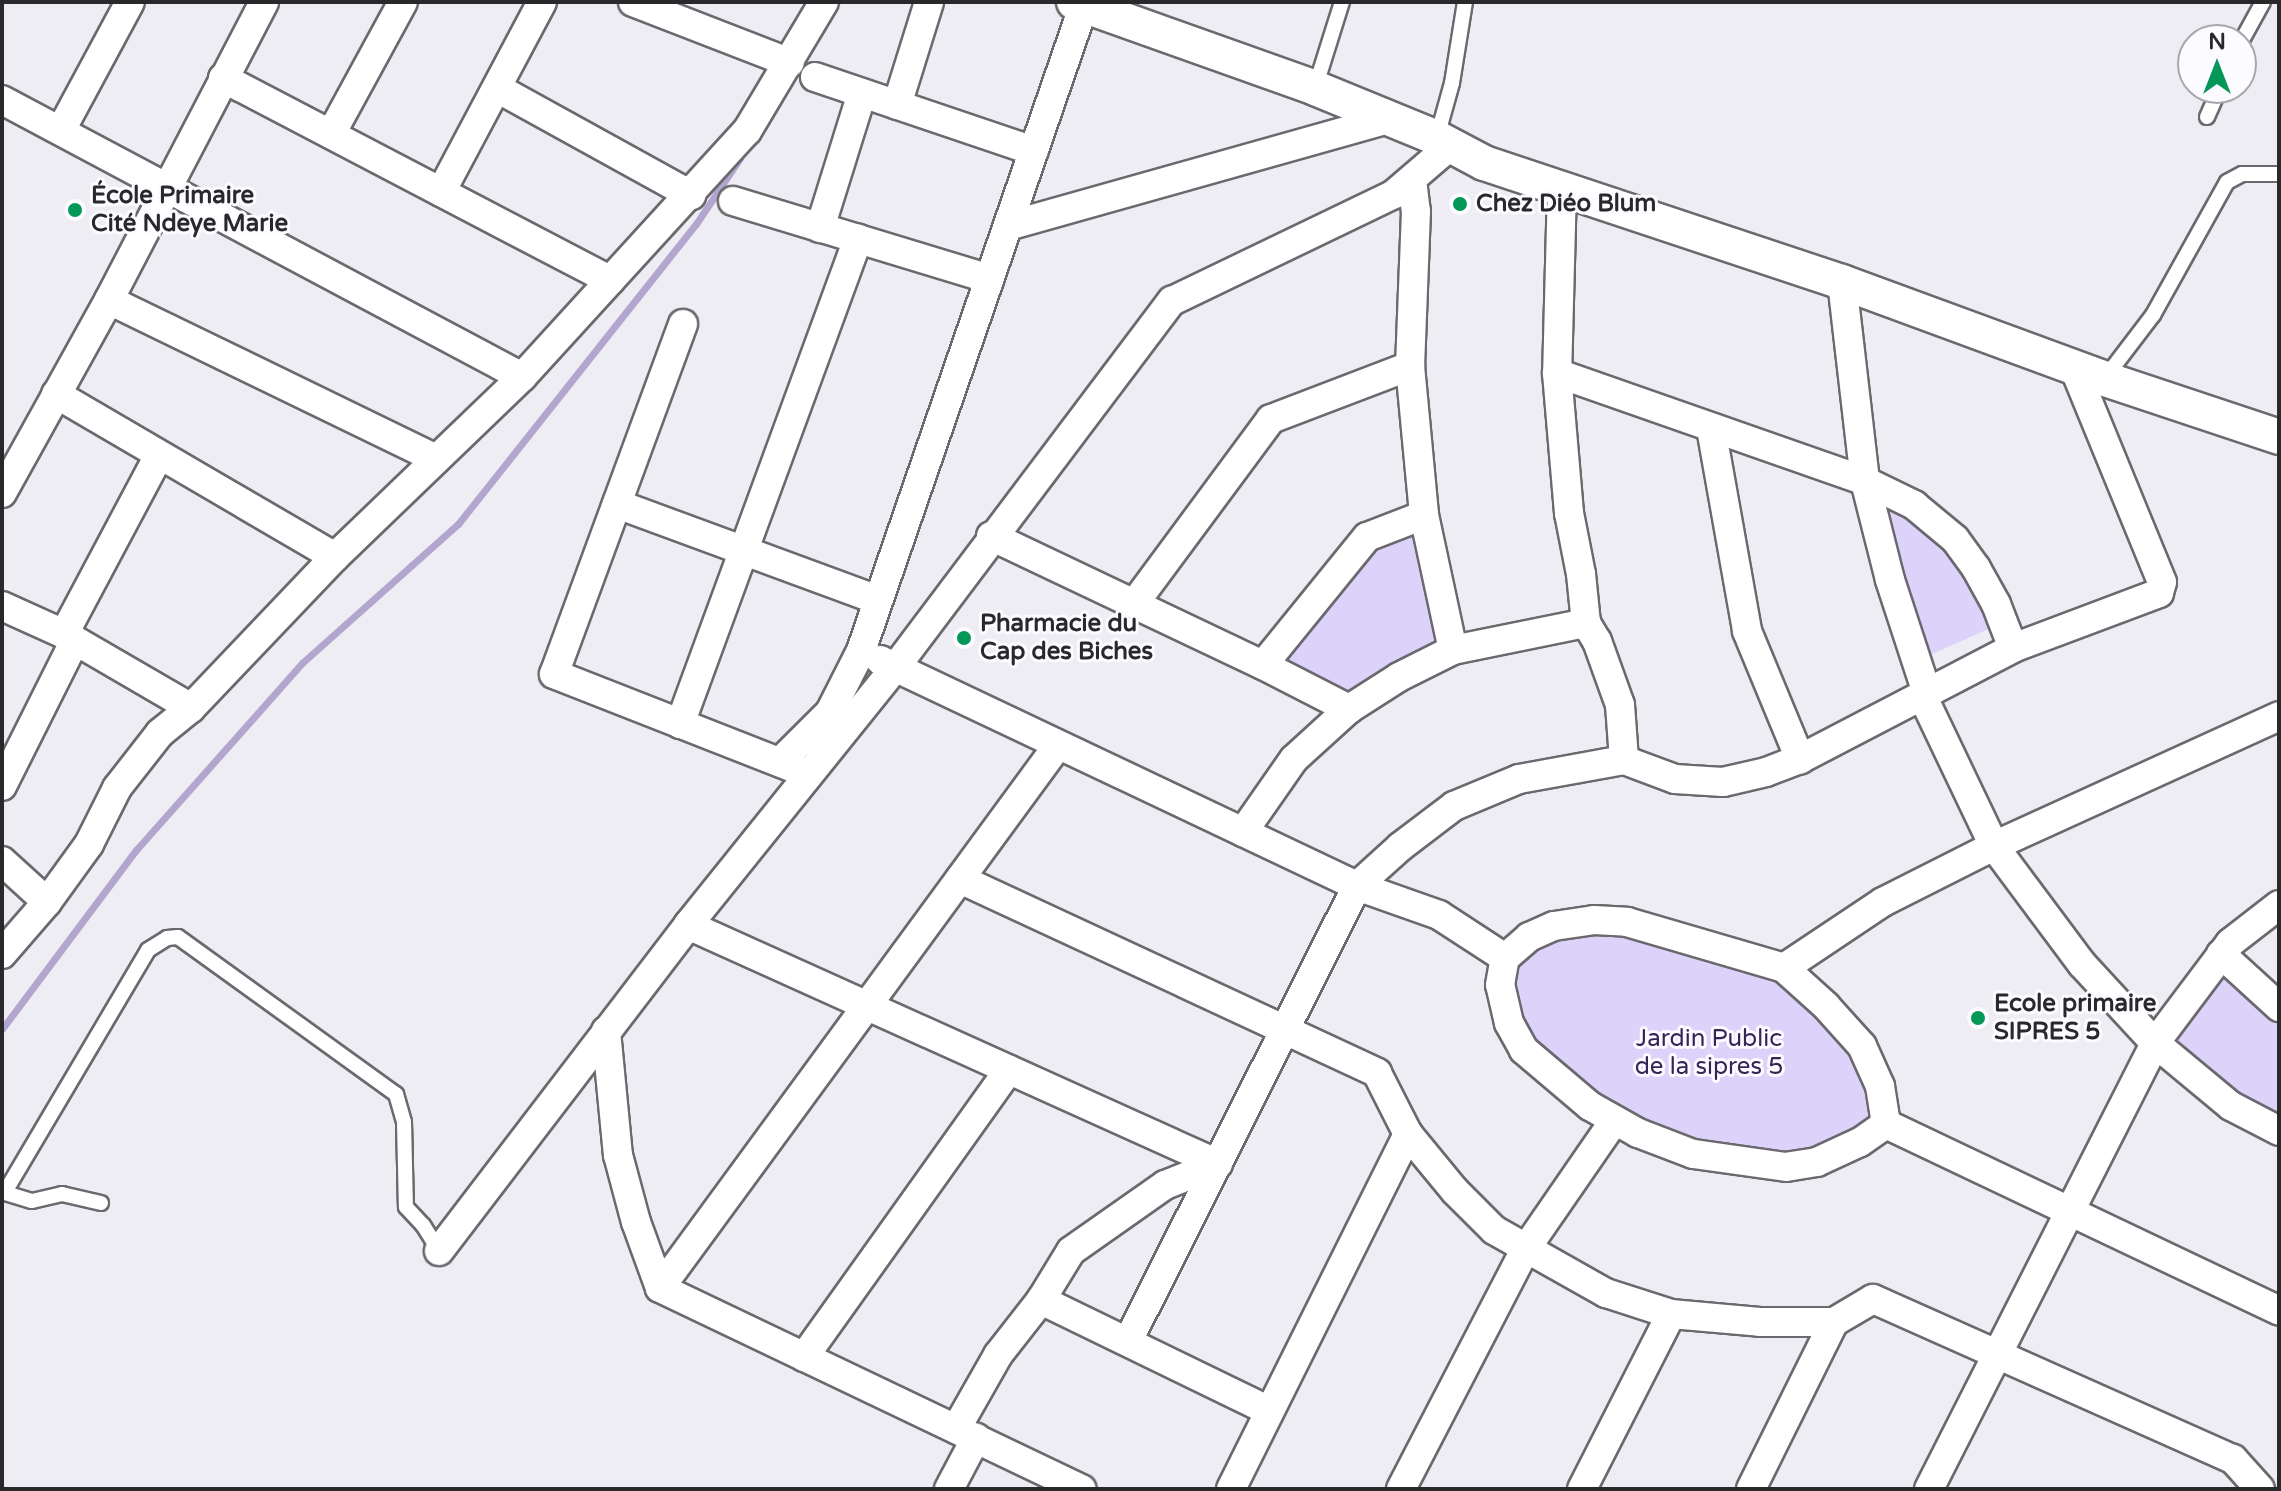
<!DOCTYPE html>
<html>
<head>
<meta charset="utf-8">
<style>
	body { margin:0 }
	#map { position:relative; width:2281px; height:1491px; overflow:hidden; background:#efedf4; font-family:"Varela Round",sans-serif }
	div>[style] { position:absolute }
	.green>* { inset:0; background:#ddd3fa }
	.stream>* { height:7px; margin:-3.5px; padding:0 3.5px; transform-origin:3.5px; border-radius:3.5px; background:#b2a6cf }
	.roads { filter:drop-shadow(2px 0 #6a696e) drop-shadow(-2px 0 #6a696e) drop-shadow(0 2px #6a696e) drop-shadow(0 -2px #6a696e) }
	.service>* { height:14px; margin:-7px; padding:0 7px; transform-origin:7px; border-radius:7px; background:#fff }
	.minor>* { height:28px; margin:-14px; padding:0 14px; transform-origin:14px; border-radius:14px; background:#fff }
	.tertiary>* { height:34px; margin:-17px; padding:0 17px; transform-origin:17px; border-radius:17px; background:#fff }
	.dots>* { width:22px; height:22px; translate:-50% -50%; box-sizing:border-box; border:4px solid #fcfbff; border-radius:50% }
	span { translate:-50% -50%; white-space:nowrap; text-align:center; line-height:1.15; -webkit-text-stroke:6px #fcfbff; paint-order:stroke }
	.poi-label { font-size:24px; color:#29282b; font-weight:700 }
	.left { translate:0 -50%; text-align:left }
	.park-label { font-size:24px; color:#362457 }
	.frame { position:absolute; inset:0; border:4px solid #29282b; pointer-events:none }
	.north { position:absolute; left:2177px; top:24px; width:80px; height:80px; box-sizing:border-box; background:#fcfbff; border:2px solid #a8a7aa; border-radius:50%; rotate:0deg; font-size:22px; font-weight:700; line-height:32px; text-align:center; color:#29282b }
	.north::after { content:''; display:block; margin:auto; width:28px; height:36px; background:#059758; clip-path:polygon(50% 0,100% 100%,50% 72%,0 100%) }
</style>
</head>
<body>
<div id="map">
	<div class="green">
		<i style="clip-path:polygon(1860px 486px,1954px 542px,2002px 623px,1903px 667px)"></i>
		<i style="clip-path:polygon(1420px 518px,1449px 649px,1343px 708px,1273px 668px,1370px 542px)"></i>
		<i style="clip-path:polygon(1628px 919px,1782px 969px,1860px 1047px,1880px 1126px,1816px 1156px,1756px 1166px,1610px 1125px,1509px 1012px,1507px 958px,1557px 926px)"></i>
		<i style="clip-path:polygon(2224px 956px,2279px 1004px,2279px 1126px,2159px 1047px)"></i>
	</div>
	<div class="stream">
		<i style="left:2px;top:1029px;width:224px;rotate:-53.2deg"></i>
		<i style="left:136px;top:850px;width:250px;rotate:-48.4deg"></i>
		<i style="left:302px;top:663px;width:209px;rotate:-41.7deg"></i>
		<i style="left:458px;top:524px;width:383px;rotate:-51.6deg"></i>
		<i style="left:696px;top:224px;width:79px;rotate:-56.3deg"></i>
	</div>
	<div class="roads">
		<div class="service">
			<i style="left:2241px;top:42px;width:46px;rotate:-61.2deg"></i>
			<i style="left:1315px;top:88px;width:90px;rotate:-72.6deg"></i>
			<i style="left:2207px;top:117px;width:32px;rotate:-66deg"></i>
			<i style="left:1437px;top:137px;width:56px;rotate:-74.5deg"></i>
			<i style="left:1452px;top:83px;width:82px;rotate:-80.9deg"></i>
			<i style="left:2105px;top:378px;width:79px;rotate:-52.7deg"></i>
			<i style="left:2153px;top:315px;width:152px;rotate:-60.9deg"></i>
			<i style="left:2227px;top:182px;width:17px;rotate:-28deg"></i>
			<i style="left:2242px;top:174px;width:37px"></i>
			<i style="left:2px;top:1192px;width:31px;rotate:17deg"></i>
			<i style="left:32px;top:1201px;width:31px;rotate:-13deg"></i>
			<i style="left:62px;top:1194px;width:40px;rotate:13deg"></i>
			<i style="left:5px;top:1192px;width:281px;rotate:-59.4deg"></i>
			<i style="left:148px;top:950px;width:22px;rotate:-32deg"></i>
			<i style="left:167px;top:938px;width:11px;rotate:-5deg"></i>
			<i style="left:178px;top:937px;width:269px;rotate:35.8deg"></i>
			<i style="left:396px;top:1094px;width:29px;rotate:74deg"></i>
			<i style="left:404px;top:1122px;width:85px;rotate:88.7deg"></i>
			<i style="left:406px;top:1207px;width:25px;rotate:47deg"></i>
			<i style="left:423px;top:1225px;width:31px;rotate:58deg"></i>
		</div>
		<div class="minor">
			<i style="left:633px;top:2px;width:168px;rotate:21.2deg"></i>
			<i style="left:815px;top:77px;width:231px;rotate:18.7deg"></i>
			<i style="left:223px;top:78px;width:437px;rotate:27.6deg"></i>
			<i style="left:497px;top:88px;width:222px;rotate:28.9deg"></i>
			<i style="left:2px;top:100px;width:589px;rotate:28.04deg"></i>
			<i style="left:897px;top:105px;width:108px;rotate:-72.7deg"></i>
			<i style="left:61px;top:130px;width:145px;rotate:-61.7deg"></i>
			<i style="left:331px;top:134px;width:150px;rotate:-61.4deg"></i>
			<i style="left:1412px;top:180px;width:31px;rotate:83deg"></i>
			<i style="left:1416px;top:211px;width:155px;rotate:92.2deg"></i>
			<i style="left:1410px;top:366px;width:150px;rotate:84.6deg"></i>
			<i style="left:1424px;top:515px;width:138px;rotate:77.9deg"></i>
			<i style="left:1562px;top:187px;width:186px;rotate:91.5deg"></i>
			<i style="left:1557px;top:373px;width:141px;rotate:85.1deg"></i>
			<i style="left:1569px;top:513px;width:62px;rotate:78.9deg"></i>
			<i style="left:1581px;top:574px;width:49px;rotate:84.2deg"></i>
			<i style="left:1586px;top:623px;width:21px;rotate:59deg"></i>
			<i style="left:1597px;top:641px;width:68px;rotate:70.2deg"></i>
			<i style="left:1620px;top:705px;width:55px;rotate:85.8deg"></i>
			<i style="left:441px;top:192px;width:215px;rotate:-62deg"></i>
			<i style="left:733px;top:201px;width:268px;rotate:16.9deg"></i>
			<i style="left:1008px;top:226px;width:396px;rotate:-15.7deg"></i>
			<i style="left:820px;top:228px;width:141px;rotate:-72.7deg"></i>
			<i style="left:1842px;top:282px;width:200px;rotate:83.4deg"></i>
			<i style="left:1865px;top:481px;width:102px;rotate:75.8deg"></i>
			<i style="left:1890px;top:580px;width:119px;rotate:71.9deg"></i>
			<i style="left:109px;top:300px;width:364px;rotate:25.9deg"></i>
			<i style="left:683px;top:324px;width:373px;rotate:110.2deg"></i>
			<i style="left:554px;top:674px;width:261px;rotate:21.4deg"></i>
			<i style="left:1557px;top:373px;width:326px;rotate:19.3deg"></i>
			<i style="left:1865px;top:481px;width:55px;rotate:26.1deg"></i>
			<i style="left:1914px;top:505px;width:53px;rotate:39.7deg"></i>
			<i style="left:1955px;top:539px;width:36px;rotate:54deg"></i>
			<i style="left:1976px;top:568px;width:41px;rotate:60.9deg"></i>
			<i style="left:1996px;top:604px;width:47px;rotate:68.9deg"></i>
			<i style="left:56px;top:394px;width:323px;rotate:30.3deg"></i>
			<i style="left:1711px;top:428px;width:206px;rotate:79.9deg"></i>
			<i style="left:1747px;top:631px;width:139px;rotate:67.5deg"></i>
			<i style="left:2px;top:493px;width:221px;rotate:-61deg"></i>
			<i style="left:109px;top:300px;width:336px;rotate:-62.5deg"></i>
			<i style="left:617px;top:504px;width:278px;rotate:20.2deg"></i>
			<i style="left:991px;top:536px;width:301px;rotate:25.4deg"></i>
			<i style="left:1263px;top:665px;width:97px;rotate:27.1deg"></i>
			<i style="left:1134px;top:604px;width:230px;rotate:-53.5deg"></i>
			<i style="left:1271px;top:419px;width:149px;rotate:-20.9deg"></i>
			<i style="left:2px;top:606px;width:68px;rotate:24.3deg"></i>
			<i style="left:64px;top:634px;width:147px;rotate:30.2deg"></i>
			<i style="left:64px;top:634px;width:200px;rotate:-62deg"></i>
			<i style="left:880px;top:660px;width:528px;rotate:25.35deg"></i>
			<i style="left:1357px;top:886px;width:87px;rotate:19.5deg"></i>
			<i style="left:1439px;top:915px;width:79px;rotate:33.1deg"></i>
			<i style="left:1263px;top:665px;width:165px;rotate:-50.9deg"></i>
			<i style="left:1367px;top:537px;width:61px;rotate:-21.1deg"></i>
			<i style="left:1922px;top:695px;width:167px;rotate:64.5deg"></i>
			<i style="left:1994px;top:846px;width:147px;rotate:53.3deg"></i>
			<i style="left:2082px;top:964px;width:108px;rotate:47.3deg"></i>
			<i style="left:2155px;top:1043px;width:99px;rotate:39.7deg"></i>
			<i style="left:2231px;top:1106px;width:54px;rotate:27.5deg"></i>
			<i style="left:680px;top:724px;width:517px;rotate:-69.85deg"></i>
			<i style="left:780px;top:762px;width:71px;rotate:-45deg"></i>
			<i style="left:830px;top:712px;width:68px;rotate:-63.1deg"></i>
			<i style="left:861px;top:651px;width:683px;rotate:-70.96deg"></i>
			<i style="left:2px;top:786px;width:163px;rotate:-63.4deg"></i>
			<i style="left:1243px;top:832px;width:89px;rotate:-55.1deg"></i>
			<i style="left:1294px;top:759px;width:74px;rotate:-42.3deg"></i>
			<i style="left:1349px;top:709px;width:59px;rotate:-32.6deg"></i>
			<i style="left:1399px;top:677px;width:60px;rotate:-26.6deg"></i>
			<i style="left:1453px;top:650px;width:136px;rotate:-11.5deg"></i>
			<i style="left:2px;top:861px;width:61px;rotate:42.3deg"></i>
			<i style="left:960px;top:879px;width:460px;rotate:24.9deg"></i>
			<i style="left:1377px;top:1073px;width:68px;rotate:63.1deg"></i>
			<i style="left:1408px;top:1134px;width:74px;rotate:50.5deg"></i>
			<i style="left:1455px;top:1191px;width:55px;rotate:45deg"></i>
			<i style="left:1494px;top:1230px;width:129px;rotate:29.4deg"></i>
			<i style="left:1606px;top:1293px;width:68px;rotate:17.9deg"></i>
			<i style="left:1671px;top:1314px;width:89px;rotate:5.1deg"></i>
			<i style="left:1760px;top:1322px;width:74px"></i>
			<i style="left:1834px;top:1322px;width:45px;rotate:-30.5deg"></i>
			<i style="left:1873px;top:1299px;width:394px;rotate:24deg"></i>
			<i style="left:2233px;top:1459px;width:40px;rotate:48deg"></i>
			<i style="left:688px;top:925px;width:581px;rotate:24.27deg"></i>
			<i style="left:2px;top:954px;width:69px;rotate:-49.1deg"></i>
			<i style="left:47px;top:902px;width:72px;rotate:-54.1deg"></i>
			<i style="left:89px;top:844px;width:63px;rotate:-63.4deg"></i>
			<i style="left:117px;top:788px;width:70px;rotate:-52deg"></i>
			<i style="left:160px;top:733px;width:40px;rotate:-39deg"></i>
			<i style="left:191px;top:708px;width:209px;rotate:-46.4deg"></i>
			<i style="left:335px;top:557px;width:260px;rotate:-43.9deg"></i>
			<i style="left:522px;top:377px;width:333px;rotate:-47.6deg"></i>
			<i style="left:747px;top:131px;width:150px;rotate:-59.2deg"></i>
			<i style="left:2221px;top:954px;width:79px;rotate:42.4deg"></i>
			<i style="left:1784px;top:968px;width:57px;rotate:42.1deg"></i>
			<i style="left:1826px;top:1006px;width:54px;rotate:48deg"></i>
			<i style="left:1862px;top:1046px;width:44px;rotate:65.8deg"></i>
			<i style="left:1880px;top:1086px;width:38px;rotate:81deg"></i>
			<i style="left:606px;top:1031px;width:125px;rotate:84.5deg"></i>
			<i style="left:618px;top:1155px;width:69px;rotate:75deg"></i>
			<i style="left:636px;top:1222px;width:70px;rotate:70deg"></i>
			<i style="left:660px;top:1288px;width:467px;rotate:25.5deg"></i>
			<i style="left:1886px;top:1124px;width:32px;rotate:145deg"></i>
			<i style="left:1860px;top:1142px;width:47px;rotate:155.1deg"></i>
			<i style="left:1817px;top:1162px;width:31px;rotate:171deg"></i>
			<i style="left:1786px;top:1167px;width:94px;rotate:-172deg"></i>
			<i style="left:1693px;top:1154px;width:59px;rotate:-159.1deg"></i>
			<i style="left:1638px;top:1133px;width:55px;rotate:-150.6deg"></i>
			<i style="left:1590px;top:1106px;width:87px;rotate:-139.7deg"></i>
			<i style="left:1524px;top:1050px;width:31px;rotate:-119deg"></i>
			<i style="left:1509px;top:1023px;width:39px;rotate:-103deg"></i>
			<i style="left:1500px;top:985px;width:27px;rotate:-80deg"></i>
			<i style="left:1505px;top:958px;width:32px;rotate:-41deg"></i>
			<i style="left:1529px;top:937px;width:27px;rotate:-24deg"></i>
			<i style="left:1554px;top:926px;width:40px;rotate:-8.5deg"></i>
			<i style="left:1594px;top:920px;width:33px;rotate:3deg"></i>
			<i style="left:1627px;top:922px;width:164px;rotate:16.3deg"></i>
			<i style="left:1784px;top:968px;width:119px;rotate:-33.7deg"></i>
			<i style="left:1883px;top:902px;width:124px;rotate:-26.8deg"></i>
			<i style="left:1994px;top:846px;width:313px;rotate:-24.5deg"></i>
			<i style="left:1886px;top:1124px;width:435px;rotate:25.4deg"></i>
			<i style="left:439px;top:1251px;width:410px;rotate:-52.6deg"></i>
			<i style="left:688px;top:925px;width:330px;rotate:-51.2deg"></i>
			<i style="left:895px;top:668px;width:460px;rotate:-53deg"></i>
			<i style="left:1172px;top:301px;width:246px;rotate:-25.7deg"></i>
			<i style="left:1394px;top:194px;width:74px;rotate:-40.6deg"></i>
			<i style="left:660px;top:1288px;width:673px;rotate:-53.76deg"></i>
			<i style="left:1041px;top:1300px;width:254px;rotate:25.9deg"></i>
			<i style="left:1128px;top:1341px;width:509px;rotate:-63.28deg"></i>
			<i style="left:1357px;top:886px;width:58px;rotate:-42.2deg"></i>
			<i style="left:1400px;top:847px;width:68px;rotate:-37.2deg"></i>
			<i style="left:1454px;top:806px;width:70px;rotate:-22.6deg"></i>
			<i style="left:1519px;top:779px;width:107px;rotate:-10.3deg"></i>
			<i style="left:1624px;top:760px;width:54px;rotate:20.4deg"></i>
			<i style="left:1675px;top:779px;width:48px;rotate:3.6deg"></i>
			<i style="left:1723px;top:782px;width:44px;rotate:-13.1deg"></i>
			<i style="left:1766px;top:772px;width:36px;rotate:-21deg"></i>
			<i style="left:1800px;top:759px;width:240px;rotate:-27.5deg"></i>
			<i style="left:2013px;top:648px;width:156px;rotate:-20.6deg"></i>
			<i style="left:2159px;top:593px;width:11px;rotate:-75deg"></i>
			<i style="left:2162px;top:582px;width:232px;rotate:-112.3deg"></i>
			<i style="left:804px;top:1357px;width:353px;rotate:-54.5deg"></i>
			<i style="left:956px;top:1429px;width:85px;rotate:-60.4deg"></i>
			<i style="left:998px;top:1355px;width:70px;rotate:-52deg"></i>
			<i style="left:1041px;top:1300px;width:57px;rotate:-58.5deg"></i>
			<i style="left:1071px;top:1251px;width:115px;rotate:-35.1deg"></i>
			<i style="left:1165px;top:1185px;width:57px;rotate:-21.6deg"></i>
			<i style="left:949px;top:1489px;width:58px;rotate:-62.1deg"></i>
			<i style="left:1231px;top:1489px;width:397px;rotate:-63.5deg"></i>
			<i style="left:1401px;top:1489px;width:269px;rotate:-62.6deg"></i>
			<i style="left:1525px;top:1250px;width:157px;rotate:-55.4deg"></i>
			<i style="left:1582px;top:1489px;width:196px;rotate:-63deg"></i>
			<i style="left:1751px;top:1489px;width:186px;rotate:-63.6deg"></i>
			<i style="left:1929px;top:1489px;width:500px;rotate:-63.1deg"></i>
			<i style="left:2155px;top:1043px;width:125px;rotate:-53.1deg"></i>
			<i style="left:2230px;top:943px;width:62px;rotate:-37.8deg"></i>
		</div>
		<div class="tertiary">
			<i style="left:1074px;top:2px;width:256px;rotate:19.6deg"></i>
			<i style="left:1315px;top:88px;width:132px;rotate:22.3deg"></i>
			<i style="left:1437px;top:138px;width:53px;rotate:28deg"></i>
			<i style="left:1484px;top:163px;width:377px;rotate:18.4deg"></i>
			<i style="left:1842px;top:282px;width:280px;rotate:20.2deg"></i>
			<i style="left:2105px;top:379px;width:183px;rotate:18.4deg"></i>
		</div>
	</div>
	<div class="dots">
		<i style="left:1460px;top:204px;background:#059758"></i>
		<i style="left:75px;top:210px;background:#059758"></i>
		<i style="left:964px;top:638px;background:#059758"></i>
		<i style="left:1978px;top:1018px;background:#059758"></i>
	</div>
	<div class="poi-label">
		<span class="left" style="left:91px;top:210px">École Primaire<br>Cité Ndeye Marie</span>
		<span class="left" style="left:1476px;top:204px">Chez Diéo Blum</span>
		<span class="left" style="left:980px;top:638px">Pharmacie du<br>Cap des Biches</span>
		<span class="left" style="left:1994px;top:1018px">Ecole primaire<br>SIPRES 5</span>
	</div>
	<div class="park-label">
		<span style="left:1709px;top:1053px">Jardin Public<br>de la sipres 5</span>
	</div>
	<div class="frame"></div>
	<div class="north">N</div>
</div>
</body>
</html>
